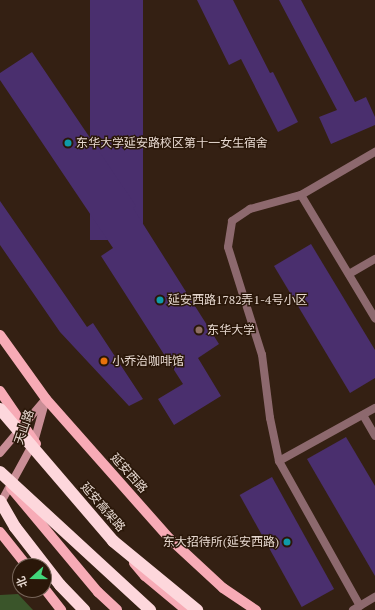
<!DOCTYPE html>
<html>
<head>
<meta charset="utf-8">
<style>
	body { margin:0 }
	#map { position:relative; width:375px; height:610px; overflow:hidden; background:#342013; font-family:"PT Serif","Noto Sans SC",serif }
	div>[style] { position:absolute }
	.green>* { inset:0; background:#3a552a }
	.building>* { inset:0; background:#4a2f6e; transform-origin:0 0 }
	.lane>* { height:8px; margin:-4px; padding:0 4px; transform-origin:4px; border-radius:4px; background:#8d696e }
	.secondary>* { height:8px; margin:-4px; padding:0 4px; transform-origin:4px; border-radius:4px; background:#c98e96 }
	.primary>* { height:10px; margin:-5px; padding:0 5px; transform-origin:5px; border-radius:5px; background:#f7abb6 }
	.highway-bridge>* { height:12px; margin:-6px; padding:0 6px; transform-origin:6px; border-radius:6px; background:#fdd7dc }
	.dots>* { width:11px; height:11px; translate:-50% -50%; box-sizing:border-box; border:2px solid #2a1709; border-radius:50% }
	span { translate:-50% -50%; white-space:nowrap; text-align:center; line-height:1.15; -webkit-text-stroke:3px #2a1709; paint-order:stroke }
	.poi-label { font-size:12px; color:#e7d9d1 }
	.left { translate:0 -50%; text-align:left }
	.right { translate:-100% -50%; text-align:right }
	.street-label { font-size:12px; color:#e7d9d1 }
	.north { position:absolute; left:12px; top:558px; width:40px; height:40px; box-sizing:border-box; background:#2a1709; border:1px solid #766559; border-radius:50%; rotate:249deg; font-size:11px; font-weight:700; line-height:16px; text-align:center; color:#e7d9d1 }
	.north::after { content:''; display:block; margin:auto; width:14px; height:18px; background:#42d77b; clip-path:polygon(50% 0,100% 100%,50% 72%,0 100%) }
</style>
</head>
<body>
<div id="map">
	<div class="green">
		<i style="clip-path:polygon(18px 594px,33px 610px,0 610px,0 595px)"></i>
	</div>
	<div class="building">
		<i style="left:90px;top:0;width:53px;height:240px"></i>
		<i style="clip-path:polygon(197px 0,233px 0,270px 73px,273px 72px,298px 122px,278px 132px,241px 59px,229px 65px)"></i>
		<i style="clip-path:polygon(279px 0,301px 0,355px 102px,366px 97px,375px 117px,375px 125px,331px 144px,319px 117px,337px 110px)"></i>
		<i style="clip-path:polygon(32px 52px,136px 206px,133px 208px,219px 344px,198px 358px,221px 396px,174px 425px,158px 399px,183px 384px,101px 256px,113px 248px,0 80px,0 73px)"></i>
		<i style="clip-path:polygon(0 201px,87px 327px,93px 323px,143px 399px,129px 406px,60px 332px,0 245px)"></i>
		<i style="clip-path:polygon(311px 244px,375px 350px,375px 378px,350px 393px,274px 266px)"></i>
		<i style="clip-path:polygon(346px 437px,375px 486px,375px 576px,307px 459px)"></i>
		<i style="left:272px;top:477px;width:128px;height:37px;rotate:61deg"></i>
	</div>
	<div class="lane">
		<i style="left:301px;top:195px;width:144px;rotate:59deg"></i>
		<i style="left:349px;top:274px;width:30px;rotate:-30deg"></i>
		<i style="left:363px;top:415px;width:24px;rotate:60deg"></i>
		<i style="left:279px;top:461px;width:110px;rotate:-28.9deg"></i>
		<i style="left:360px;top:606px;width:166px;rotate:-119.2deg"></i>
		<i style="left:279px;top:461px;width:44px;rotate:-101.8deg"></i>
		<i style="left:270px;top:418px;width:64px;rotate:-97.2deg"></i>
		<i style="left:262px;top:355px;width:113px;rotate:-107.5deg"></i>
		<i style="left:228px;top:247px;width:26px;rotate:-81deg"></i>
		<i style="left:232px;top:221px;width:22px;rotate:-34deg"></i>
		<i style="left:250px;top:209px;width:53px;rotate:-15.4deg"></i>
		<i style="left:301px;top:195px;width:86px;rotate:-30.2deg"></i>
		<i style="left:353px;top:610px;width:26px;rotate:-31deg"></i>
	</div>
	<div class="secondary">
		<i style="left:0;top:453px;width:68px;rotate:-49.8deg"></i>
		<i style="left:0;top:504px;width:71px;rotate:-61.3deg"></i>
		<i style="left:34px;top:442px;width:45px;rotate:-74.4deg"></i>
	</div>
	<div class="primary">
		<i style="left:0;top:335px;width:79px;rotate:54.3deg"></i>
		<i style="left:46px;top:399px;width:187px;rotate:48.5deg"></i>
		<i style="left:170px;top:539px;width:72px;rotate:42.8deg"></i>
		<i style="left:223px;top:588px;width:40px;rotate:34deg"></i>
		<i style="left:0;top:391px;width:64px;rotate:55.8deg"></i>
		<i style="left:11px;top:488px;width:136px;rotate:50.1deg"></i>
		<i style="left:98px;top:592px;width:26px;rotate:43deg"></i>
		<i style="left:0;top:532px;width:43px;rotate:51.5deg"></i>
		<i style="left:134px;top:563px;width:17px;rotate:50deg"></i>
		<i style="left:145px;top:576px;width:53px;rotate:39.7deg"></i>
		<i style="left:44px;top:588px;width:28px;rotate:52deg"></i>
	</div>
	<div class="highway-bridge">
		<i style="left:0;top:409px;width:174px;rotate:49.4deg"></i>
		<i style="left:113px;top:541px;width:109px;rotate:39.4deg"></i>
		<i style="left:0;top:472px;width:204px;rotate:42.6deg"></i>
		<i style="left:0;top:501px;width:30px;rotate:60deg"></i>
		<i style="left:15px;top:527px;width:73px;rotate:52.2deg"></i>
		<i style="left:60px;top:585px;width:35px;rotate:46deg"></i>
	</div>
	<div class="dots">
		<i style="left:68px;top:143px;background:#0f9aa8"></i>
		<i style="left:160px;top:300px;background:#0f9aa8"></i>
		<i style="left:199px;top:330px;background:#8d6e63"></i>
		<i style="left:104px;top:361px;background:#e8710a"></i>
		<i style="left:287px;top:542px;background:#0f9aa8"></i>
	</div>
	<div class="poi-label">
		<span class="left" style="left:76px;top:143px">东华大学延安路校区第十一女生宿舍</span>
		<span class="left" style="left:168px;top:300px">延安西路1782弄1-4号小区</span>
		<span class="left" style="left:207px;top:330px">东华大学</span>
		<span class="left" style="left:112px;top:361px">小乔治咖啡馆</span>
		<span class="right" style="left:279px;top:542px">东大招待所(延安西路)</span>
	</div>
	<div class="street-label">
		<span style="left:24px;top:427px;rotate:-71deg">天山路</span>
		<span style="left:129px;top:473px;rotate:48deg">延安西路</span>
		<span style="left:103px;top:507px;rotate:49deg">延安高架路</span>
	</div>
	<div class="north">北</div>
</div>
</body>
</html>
